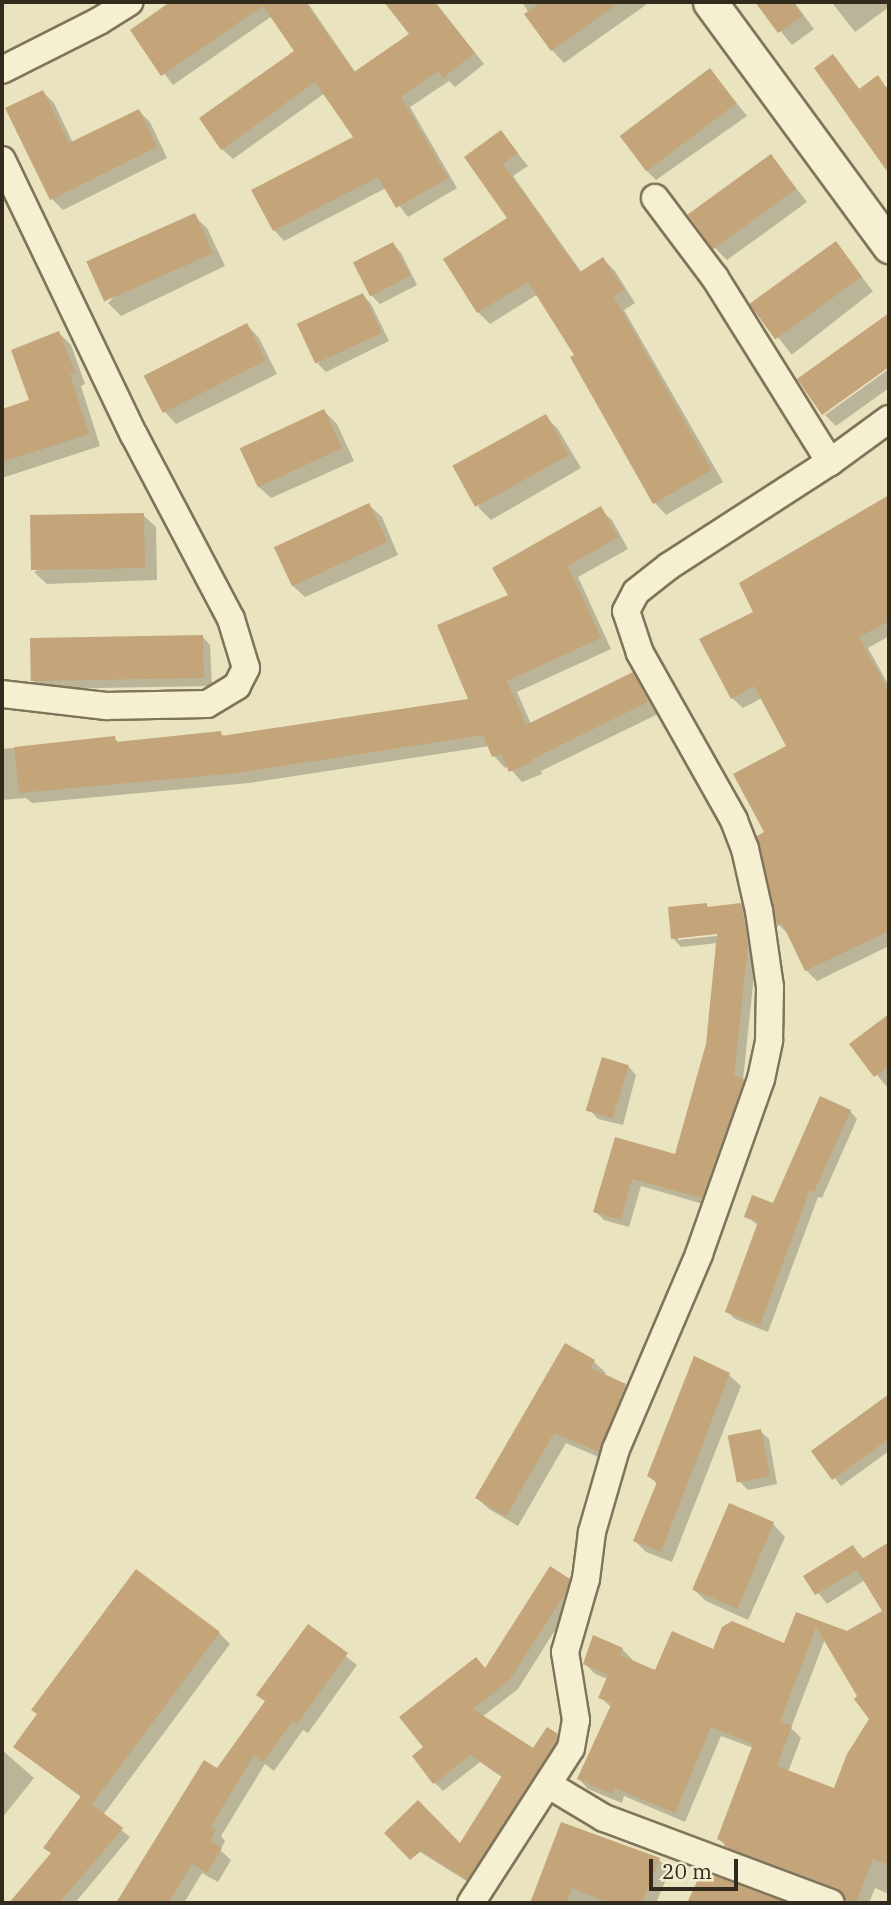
<!DOCTYPE html>
<html>
<head>
<meta charset="utf-8">
<style>
	body { margin:0 }
	#map { position:relative; width:891px; height:1905px; overflow:hidden; background:#e9e3c0; font-family:"IBM Plex Serif",serif }
	div>[style] { position:absolute }
	.shadow>* { inset:0; background:#0003; transform-origin:0 0 }
	.building>* { inset:0; background:#c4a479; transform-origin:0 0 }
	.roads { filter:drop-shadow(2px 0 #80745a) drop-shadow(-2px 0 #80745a) drop-shadow(0 2px #80745a) drop-shadow(0 -2px #80745a) }
	.minor>* { height:26px; margin:-13px; padding:0 13px; transform-origin:13px; border-radius:13px; background:#f5f0d2 }
	.tertiary>* { height:33px; margin:-16.5px; padding:0 16.5px; transform-origin:16.5px; border-radius:16.5px; background:#f5f0d2 }
	span { translate:-50% -50%; white-space:nowrap; text-align:center; line-height:1.15; -webkit-text-stroke:7px #f1edcf; paint-order:stroke }
	.frame { position:absolute; inset:0; border:4px solid #312a1d; pointer-events:none }
	.scale { position:absolute; left:649px; top:1859px; width:89px; height:32px; box-sizing:border-box; border:4px solid #312a1d; border-top:0; padding-left:9px; font-size:21px; line-height:24px; white-space:nowrap; color:#312a1d; -webkit-text-stroke:5px #f1edcf; paint-order:stroke }
</style>
</head>
<body>
<div id="map">
	<div class="shadow">
		<i style="clip-path:polygon(173px 2px,307px 2px,356px 73px,411px 34px,386px 2px,435px 2px,484px 64px,455px 87px,449px 81px,410px 107px,457px 188px,408px 217px,386px 188px,284px 241px,274px 230px,355px 138px,325px 93px,233px 159px,222px 149px,296px 52px,272px 16px,173px 85px,132px 31px)"></i>
		<i style="clip-path:polygon(522px 2px,650px 2px,564px 63px,552px 50px)"></i>
		<i style="clip-path:polygon(757px 2px,794px 2px,814px 29px,792px 45px)"></i>
		<i style="clip-path:polygon(836px 2px,889px 2px,889px 7px,855px 32px,833px 4px)"></i>
		<i style="clip-path:polygon(833px 56px,860px 90px,877px 78px,886px 87px,889px 84px,889px 171px,817px 68px)"></i>
		<i style="clip-path:polygon(710px 70px,747px 116px,656px 180px,644px 168px)"></i>
		<i style="clip-path:polygon(43px 92px,54px 103px,73px 143px,139px 111px,150px 122px,167px 158px,63px 210px,52px 199px)"></i>
		<i style="clip-path:polygon(501px 133px,528px 166px,513px 176px,582px 273px,603px 259px,615px 271px,635px 303px,624px 310px,723px 482px,666px 515px,655px 503px,577px 356px,538px 294px,490px 324px,478px 312px,445px 259px,510px 219px,466px 158px)"></i>
		<i style="clip-path:polygon(771px 156px,807px 202px,727px 260px,714px 247px)"></i>
		<i style="clip-path:polygon(194px 216px,207px 228px,225px 266px,121px 316px,108px 303px)"></i>
		<i style="clip-path:polygon(393px 244px,401px 253px,417px 285px,380px 304px,371px 295px)"></i>
		<i style="left:836px;top:244px;width:60px;height:103px;rotate:52deg"></i>
		<i style="clip-path:polygon(363px 295px,371px 304px,389px 341px,326px 372px,318px 364px)"></i>
		<i style="clip-path:polygon(247px 325px,259px 338px,277px 374px,176px 424px,164px 411px)"></i>
		<i style="clip-path:polygon(59px 333px,71px 345px,85px 384px,81px 386px,100px 446px,2px 478px,2px 410px,32px 401px)"></i>
		<i style="clip-path:polygon(889px 369px,889px 388px,836px 426px,825px 415px)"></i>
		<i style="clip-path:polygon(324px 411px,337px 424px,354px 461px,271px 498px,258px 486px)"></i>
		<i style="clip-path:polygon(545px 416px,558px 429px,581px 468px,491px 520px,478px 507px)"></i>
		<i style="clip-path:polygon(889px 497px,889px 636px,868px 648px,889px 686px,889px 946px,817px 981px,806px 970px,789px 935px,779px 925px,766px 833px,788px 747px,762px 698px,743px 708px,732px 698px,755px 613px,741px 584px)"></i>
		<i style="clip-path:polygon(369px 505px,382px 517px,398px 555px,305px 597px,292px 585px)"></i>
		<i style="clip-path:polygon(600px 509px,612px 520px,628px 549px,578px 577px,611px 649px,517px 692px,531px 724px,632px 674px,644px 685px,658px 714px,541px 771px,542px 774px,522px 782px,508px 766px,505px 768px,494px 756px,490px 746px,249px 783px,32px 803px,26px 798px,2px 800px,2px 749px,114px 738px,119px 743px,220px 732px,225px 737px,470px 700px,510px 596px)"></i>
		<i style="clip-path:polygon(143px 515px,156px 527px,157px 580px,47px 584px,34px 572px)"></i>
		<i style="clip-path:polygon(202px 636px,210px 645px,212px 686px,42px 689px,34px 681px)"></i>
		<i style="clip-path:polygon(evenodd,706px 905px,710px 908px,741px 905px,749px 914px,756px 956px,743px 1080px,752px 1089px,710px 1206px,641px 1186px,629px 1227px,604px 1220px,595px 1211px,617px 1139px,677px 1156px,707px 1044px,718px 943px,681px 947px,673px 938px,706px 905px,726px 931px,726px 935px,678px 940px,678px 936px,726px 931px)"></i>
		<i style="clip-path:polygon(889px 1016px,889px 1084px,886px 1086px,852px 1044px)"></i>
		<i style="clip-path:polygon(628px 1066px,636px 1075px,623px 1125px,598px 1119px,590px 1110px)"></i>
		<i style="clip-path:polygon(850px 1111px,857px 1119px,822px 1198px,818px 1197px,768px 1332px,735px 1319px,727px 1311px,759px 1226px,746px 1216px,774px 1205px)"></i>
		<i style="clip-path:polygon(565px 1345px,594px 1362px,606px 1373px,604px 1376px,625px 1386px,637px 1397px,610px 1462px,566px 1443px,518px 1526px,489px 1509px,477px 1498px)"></i>
		<i style="clip-path:polygon(729px 1375px,741px 1386px,672px 1562px,646px 1552px,635px 1541px,658px 1485px,649px 1476px)"></i>
		<i style="clip-path:polygon(889px 1396px,889px 1451px,841px 1486px,814px 1451px)"></i>
		<i style="clip-path:polygon(760px 1431px,769px 1439px,777px 1484px,748px 1490px,739px 1481px)"></i>
		<i style="clip-path:polygon(773px 1524px,785px 1537px,748px 1620px,706px 1601px,693px 1589px)"></i>
		<i style="clip-path:polygon(evenodd,889px 1544px,889px 1791px,873px 1833px,889px 1839px,889px 1894px,875px 1888px,869px 1903px,848px 1903px,846px 1897px,736px 1855px,719px 1839px,753px 1748px,721px 1736px,685px 1822px,624px 1796px,622px 1803px,588px 1789px,579px 1779px,612px 1708px,600px 1697px,608px 1679px,595px 1674px,585px 1664px,622px 1649px,632px 1659px,631px 1662px,656px 1672px,714px 1651px,785px 1645px,797px 1614px,847px 1633px,885px 1611px,865px 1580px,827px 1604px,806px 1577px,853px 1547px,864px 1559px,889px 1544px,825px 1639px,871px 1719px,835px 1790px,788px 1772px,801px 1738px,791px 1728px,825px 1639px)"></i>
		<i style="clip-path:polygon(569px 1580px,577px 1589px,574px 1600px,518px 1689px,482px 1717px,533px 1751px,556px 1735px,565px 1744px,476px 1887px,398px 1838px,460px 1845px,503px 1778px,480px 1762px,443px 1791px,434px 1782px,425px 1748px,486px 1669px)"></i>
		<i style="clip-path:polygon(308px 1627px,357px 1665px,308px 1733px,303px 1730px,274px 1771px,265px 1764px,221px 1836px,225px 1841px,220px 1850px,231px 1860px,218px 1882px,202px 1873px,184px 1903px,118px 1903px,204px 1763px,217px 1771px,266px 1702px)"></i>
		<i style="clip-path:polygon(219px 1633px,230px 1644px,103px 1815px,130px 1837px,75px 1903px,11px 1903px,52px 1854px,82px 1798px,16px 1747px)"></i>
		<i style="clip-path:polygon(2px 1750px,34px 1778px,2px 1818px)"></i>
		<i style="clip-path:polygon(562px 1824px,659px 1860px,670px 1870px,656px 1903px,532px 1903px)"></i>
		<i style="clip-path:polygon(702px 1875px,780px 1903px,688px 1903px)"></i>
	</div>
	<div class="building">
		<i style="clip-path:polygon(170px 2px,305px 2px,354px 72px,409px 34px,384px 2px,435px 2px,475px 53px,443px 78px,438px 71px,401px 97px,448px 178px,396px 208px,378px 177px,273px 231px,251px 190px,353px 137px,315px 82px,221px 150px,199px 118px,294px 51px,263px 6px,161px 76px,130px 30px)"></i>
		<i style="clip-path:polygon(542px 2px,620px 2px,551px 51px,524px 14px)"></i>
		<i style="clip-path:polygon(755px 2px,793px 2px,803px 16px,778px 33px)"></i>
		<i style="clip-path:polygon(833px 54px,859px 89px,878px 75px,889px 92px,889px 174px,814px 68px)"></i>
		<i style="left:710px;top:68px;width:44px;height:113px;rotate:53deg"></i>
		<i style="clip-path:polygon(43px 90px,69px 143px,139px 109px,157px 147px,50px 200px,5px 108px)"></i>
		<i style="clip-path:polygon(501px 130px,518px 153px,503px 164px,580px 272px,603px 257px,624px 290px,614px 297px,712px 470px,653px 504px,570px 357px,574px 355px,528px 282px,477px 313px,443px 259px,507px 218px,464px 157px)"></i>
		<i style="left:771px;top:154px;width:43px;height:103px;rotate:54deg"></i>
		<i style="left:195px;top:213px;width:44px;height:119px;rotate:66deg"></i>
		<i style="left:836px;top:241px;width:44px;height:107px;rotate:54deg"></i>
		<i style="left:393px;top:242px;width:38px;height:45px;rotate:63deg"></i>
		<i style="left:363px;top:293px;width:44px;height:73px;rotate:65deg"></i>
		<i style="clip-path:polygon(889px 313px,889px 367px,822px 415px,797px 379px)"></i>
		<i style="left:247px;top:323px;width:42px;height:116px;rotate:63deg"></i>
		<i style="clip-path:polygon(59px 331px,75px 372px,70px 374px,89px 434px,2px 462px,2px 409px,29px 400px,11px 350px)"></i>
		<i style="left:324px;top:409px;width:43px;height:93px;rotate:65deg"></i>
		<i style="left:546px;top:414px;width:47px;height:107px;rotate:61deg"></i>
		<i style="clip-path:polygon(889px 495px,889px 621px,859px 637px,889px 692px,889px 931px,805px 971px,782px 923px,777px 926px,757px 836px,764px 832px,733px 774px,786px 746px,754px 686px,731px 699px,699px 639px,753px 612px,739px 583px)"></i>
		<i style="left:369px;top:503px;width:43px;height:105px;rotate:65deg"></i>
		<i style="clip-path:polygon(601px 506px,618px 537px,568px 566px,601px 638px,507px 681px,526px 725px,633px 672px,648px 702px,531px 760px,532px 762px,509px 772px,501px 754px,492px 757px,483px 735px,237px 773px,19px 793px,14px 747px,115px 736px,116px 742px,221px 731px,221px 736px,468px 699px,437px 625px,508px 595px,492px 568px)"></i>
		<i style="left:144px;top:513px;width:55px;height:114px;rotate:89deg"></i>
		<i style="left:203px;top:635px;width:43px;height:173px;rotate:89deg"></i>
		<i style="clip-path:polygon(707px 903px,707px 907px,741px 903px,748px 946px,734px 1076px,744px 1079px,702px 1198px,632px 1179px,621px 1220px,593px 1212px,615px 1137px,675px 1154px,706px 1044px,717px 934px,671px 939px,668px 907px)"></i>
		<i style="clip-path:polygon(889px 1014px,889px 1066px,874px 1077px,849px 1044px)"></i>
		<i style="left:602px;top:1057px;width:28px;height:56px;rotate:17deg"></i>
		<i style="clip-path:polygon(820px 1096px,851px 1110px,814px 1192px,810px 1190px,760px 1325px,725px 1312px,758px 1222px,744px 1217px,752px 1195px,773px 1203px)"></i>
		<i style="clip-path:polygon(565px 1343px,595px 1360px,591px 1368px,626px 1384px,599px 1452px,554px 1433px,506px 1516px,475px 1498px)"></i>
		<i style="clip-path:polygon(694px 1356px,730px 1373px,661px 1552px,633px 1541px,657px 1482px,647px 1476px)"></i>
		<i style="clip-path:polygon(889px 1394px,889px 1439px,832px 1480px,811px 1451px)"></i>
		<i style="left:761px;top:1429px;width:48px;height:34px;rotate:79deg"></i>
		<i style="left:729px;top:1503px;width:49px;height:94px;rotate:23deg"></i>
		<i style="clip-path:polygon(evenodd,889px 1542px,889px 1865px,873px 1859px,856px 1903px,846px 1900px,837px 1888px,724px 1846px,725px 1843px,717px 1839px,753px 1744px,711px 1727px,675px 1813px,615px 1788px,612px 1794px,577px 1779px,612px 1703px,598px 1698px,608px 1675px,583px 1664px,593px 1635px,623px 1648px,620px 1655px,655px 1670px,672px 1631px,713px 1649px,722px 1627px,732px 1621px,784px 1643px,796px 1612px,847px 1631px,882px 1611px,857px 1570px,815px 1595px,803px 1576px,853px 1545px,862px 1559px,889px 1542px,816px 1627px,857px 1696px,854px 1699px,869px 1719px,847px 1754px,834px 1788px,777px 1766px,792px 1726px,780px 1722px,816px 1627px)"></i>
		<i style="clip-path:polygon(550px 1566px,570px 1579px,566px 1592px,509px 1681px,473px 1709px,533px 1748px,547px 1727px,558px 1734px,556px 1742px,467px 1880px,421px 1851px,410px 1860px,384px 1833px,418px 1800px,460px 1843px,502px 1776px,470px 1755px,433px 1784px,412px 1756px,423px 1747px,399px 1717px,476px 1657px,485px 1668px)"></i>
		<i style="clip-path:polygon(136px 1569px,220px 1632px,92px 1804px,13px 1747px,37px 1714px,31px 1710px)"></i>
		<i style="clip-path:polygon(308px 1624px,348px 1653px,297px 1724px,293px 1721px,263px 1762px,254px 1755px,211px 1826px,216px 1830px,210px 1841px,222px 1848px,207px 1873px,192px 1864px,168px 1903px,116px 1903px,204px 1760px,217px 1768px,265px 1701px,256px 1695px)"></i>
		<i style="clip-path:polygon(81px 1796px,123px 1828px,59px 1903px,9px 1903px,51px 1853px,43px 1848px)"></i>
		<i style="clip-path:polygon(561px 1822px,660px 1858px,642px 1903px,609px 1903px,572px 1888px,566px 1903px,530px 1903px)"></i>
		<i style="clip-path:polygon(701px 1873px,712px 1875px,785px 1902px,687px 1903px)"></i>
	</div>
	<div class="roads">
		<div class="minor">
			<i style="left:2px;top:70px;width:109px;rotate:-26.8deg"></i>
			<i style="left:99px;top:21px;width:36px;rotate:-32deg"></i>
			<i style="left:2px;top:160px;width:305px;rotate:64.4deg"></i>
			<i style="left:134px;top:435px;width:208px;rotate:62.2deg"></i>
			<i style="left:231px;top:619px;width:51px;rotate:73deg"></i>
			<i style="left:246px;top:668px;width:20px;rotate:117deg"></i>
			<i style="left:237px;top:686px;width:35px;rotate:149deg"></i>
			<i style="left:207px;top:704px;width:101px;rotate:178.9deg"></i>
			<i style="left:106px;top:706px;width:105px;rotate:-173.4deg"></i>
			<i style="left:655px;top:198px;width:100px;rotate:53.1deg"></i>
			<i style="left:715px;top:278px;width:217px;rotate:58deg"></i>
			<i style="left:549px;top:1785px;width:64px;rotate:31deg"></i>
			<i style="left:604px;top:1818px;width:242px;rotate:20.5deg"></i>
			<i style="left:471px;top:1903px;width:184px;rotate:-57.2deg"></i>
			<i style="left:571px;top:1748px;width:28px;rotate:-80deg"></i>
			<i style="left:576px;top:1720px;width:69px;rotate:-99.2deg"></i>
			<i style="left:565px;top:1652px;width:76px;rotate:-74deg"></i>
			<i style="left:586px;top:1579px;width:47px;rotate:-82.7deg"></i>
			<i style="left:592px;top:1532px;width:86px;rotate:-73.9deg"></i>
			<i style="left:616px;top:1449px;width:212px;rotate:-66.9deg"></i>
			<i style="left:699px;top:1254px;width:186px;rotate:-70.5deg"></i>
			<i style="left:761px;top:1079px;width:40px;rotate:-78deg"></i>
			<i style="left:769px;top:1040px;width:53px;rotate:-88.9deg"></i>
			<i style="left:770px;top:987px;width:77px;rotate:-98.2deg"></i>
			<i style="left:759px;top:911px;width:64px;rotate:-102.7deg"></i>
			<i style="left:745px;top:849px;width:31px;rotate:-111deg"></i>
			<i style="left:734px;top:820px;width:192px;rotate:-119.4deg"></i>
			<i style="left:640px;top:653px;width:44px;rotate:-108.4deg"></i>
			<i style="left:626px;top:611px;width:21px;rotate:-62deg"></i>
			<i style="left:636px;top:592px;width:42px;rotate:-38.2deg"></i>
			<i style="left:669px;top:566px;width:192px;rotate:-32.9deg"></i>
			<i style="left:830px;top:462px;width:73px;rotate:-36.1deg"></i>
		</div>
		<div class="tertiary">
			<i style="left:710px;top:2px;width:303px;rotate:53.7deg"></i>
		</div>
	</div>
	<div class="frame"></div>
	<div class="scale">20 m</div>
</div>
</body>
</html>
